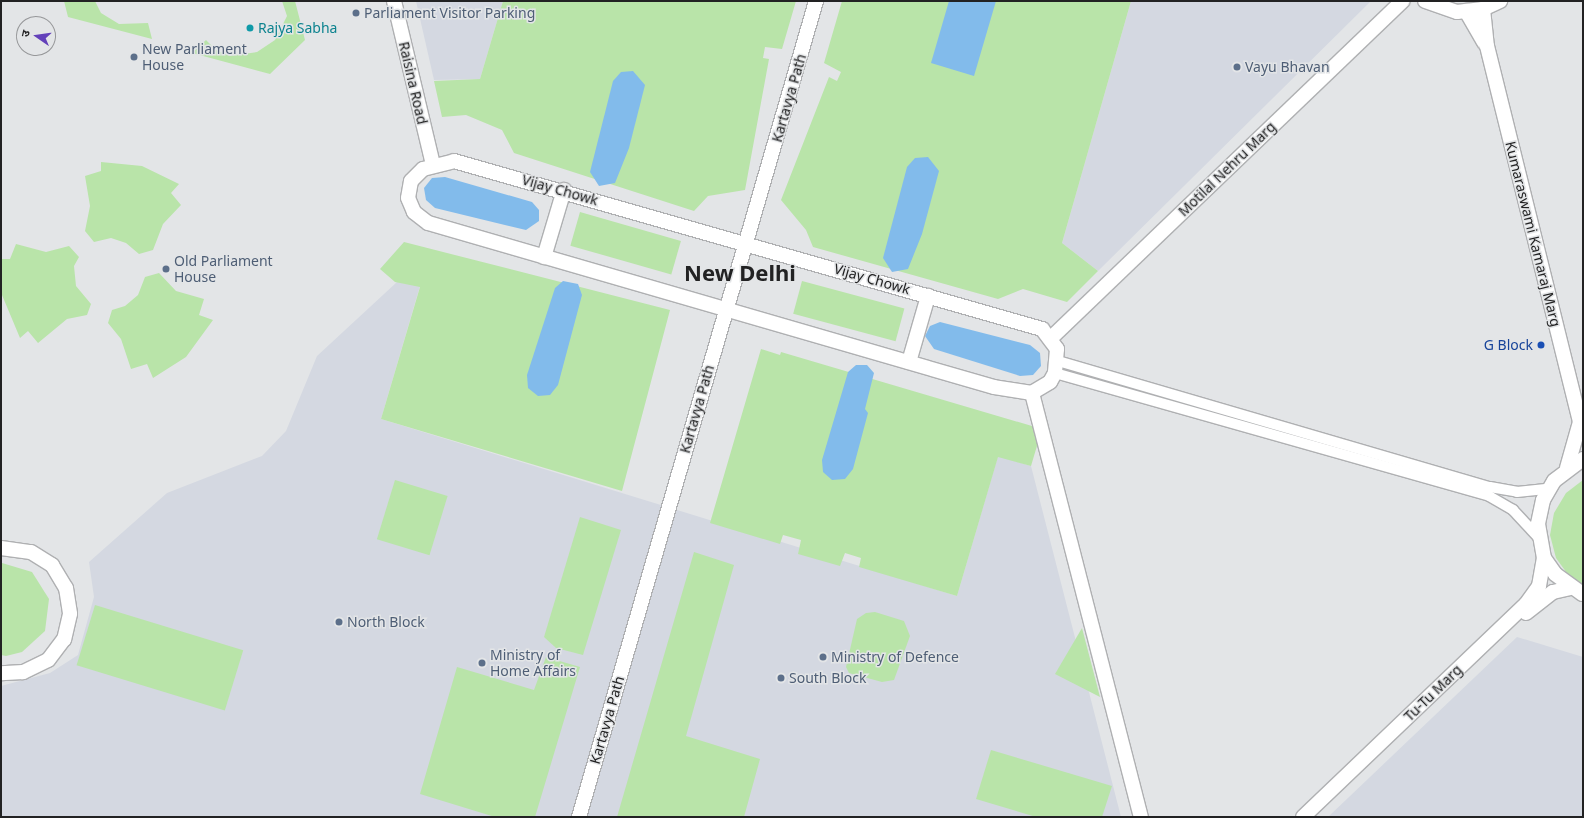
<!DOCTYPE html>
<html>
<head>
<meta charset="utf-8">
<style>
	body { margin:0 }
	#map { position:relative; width:1584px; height:818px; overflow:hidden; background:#e3e5e7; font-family:"Noto Sans","Noto Sans Devanagari",sans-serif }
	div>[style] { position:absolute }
	.built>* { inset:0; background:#d4d8e1 }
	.green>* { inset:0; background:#b9e4a9; transform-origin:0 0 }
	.water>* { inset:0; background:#82bbeb }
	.roads { filter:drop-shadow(1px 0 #afb0b2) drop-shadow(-1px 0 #afb0b2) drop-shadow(0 1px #afb0b2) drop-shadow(0 -1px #afb0b2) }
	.street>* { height:10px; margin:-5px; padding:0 5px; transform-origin:5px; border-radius:5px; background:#fff }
	.secondary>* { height:14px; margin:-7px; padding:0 7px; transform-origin:7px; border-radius:7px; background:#fff }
	.dots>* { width:11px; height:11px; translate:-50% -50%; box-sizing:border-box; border:2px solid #e3e5e7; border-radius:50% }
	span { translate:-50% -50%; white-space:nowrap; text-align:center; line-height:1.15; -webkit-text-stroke:3px #e3e5e7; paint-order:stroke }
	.service-label { font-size:14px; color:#4e5e75 }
	.left { translate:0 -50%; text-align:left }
	.culture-label { font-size:14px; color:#0d838f }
	.street-label { font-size:14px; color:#222223 }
	.transit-label { font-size:14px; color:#164399 }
	.right { translate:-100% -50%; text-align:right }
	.town-label { font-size:22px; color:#222223; font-weight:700 }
	.frame { position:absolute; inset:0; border:2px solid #222223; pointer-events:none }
	.north { position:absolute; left:16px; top:16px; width:40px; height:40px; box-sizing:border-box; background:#e3e5e7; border:1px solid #969799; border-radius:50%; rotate:283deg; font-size:11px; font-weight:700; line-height:16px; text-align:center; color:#222223 }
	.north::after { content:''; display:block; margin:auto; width:14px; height:18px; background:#6341ba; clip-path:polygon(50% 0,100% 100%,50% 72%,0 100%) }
</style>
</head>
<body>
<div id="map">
	<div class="built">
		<i style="clip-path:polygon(416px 1px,503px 1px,480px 79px,434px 80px)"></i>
		<i style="clip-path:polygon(1131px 1px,1371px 1px,1098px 271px,1062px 243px)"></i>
		<i style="clip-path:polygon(397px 282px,420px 286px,381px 419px,957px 596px,998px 456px,1031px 466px,1121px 817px,1px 817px,1px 686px,50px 673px,78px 655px,94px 597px,89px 562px,167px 493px,262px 456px,286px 431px,317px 356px)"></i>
		<i style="clip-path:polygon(1517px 637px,1583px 657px,1583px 817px,1328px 817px)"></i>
	</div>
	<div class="green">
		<i style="clip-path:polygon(64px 1px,95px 1px,101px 13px,119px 24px,148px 23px,152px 39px,68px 17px)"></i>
		<i style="clip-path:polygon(282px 1px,295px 1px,305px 40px,270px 74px,192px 53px,206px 40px,216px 50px,230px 56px,257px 52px,275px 40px,287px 16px)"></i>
		<i style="clip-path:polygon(503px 1px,796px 1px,782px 49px,765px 47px,763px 58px,769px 59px,745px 190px,708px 196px,694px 211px,514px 153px,502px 130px,466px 115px,442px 117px,434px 81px,480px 79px)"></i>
		<i style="clip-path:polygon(842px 1px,1131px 1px,1062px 243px,1098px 271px,1067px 302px,1023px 289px,998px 299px,813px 247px,806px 230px,781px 200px,829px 77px,837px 81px,841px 72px,824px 63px)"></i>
		<i style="clip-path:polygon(101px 162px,142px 166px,179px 184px,171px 193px,181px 205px,163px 224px,153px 250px,139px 254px,126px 243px,111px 238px,94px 242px,85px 231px,90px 206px,85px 176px,101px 171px)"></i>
		<i style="left:580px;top:212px;width:105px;height:35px;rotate:16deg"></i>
		<i style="clip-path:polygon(404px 242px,670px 310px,622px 491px,381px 419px,420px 287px,395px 282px,380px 269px)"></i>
		<i style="clip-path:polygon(16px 244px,46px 252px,69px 246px,79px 257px,74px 266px,76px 286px,91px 304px,87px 315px,67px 319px,38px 343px,28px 331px,20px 338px,2px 295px,1px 259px,10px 259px)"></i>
		<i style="clip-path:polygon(159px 273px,176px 291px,204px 299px,199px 315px,213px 320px,186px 357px,153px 378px,147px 364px,131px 369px,121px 339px,108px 323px,112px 310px,125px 306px,138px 295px,145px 277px)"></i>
		<i style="left:802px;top:281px;width:106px;height:34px;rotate:15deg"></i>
		<i style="clip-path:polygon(761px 349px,780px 355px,781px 352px,1042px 429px,1031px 466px,998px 457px,957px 596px,859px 567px,861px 558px,845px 553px,840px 566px,798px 554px,801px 540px,783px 535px,780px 544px,710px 523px)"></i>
		<i style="left:395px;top:480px;width:55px;height:62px;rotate:17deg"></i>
		<i style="clip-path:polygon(1583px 480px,1583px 584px,1569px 576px,1556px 558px,1550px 535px,1554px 513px,1566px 493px)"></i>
		<i style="clip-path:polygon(580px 517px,621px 530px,583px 655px,556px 648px,544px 637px)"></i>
		<i style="clip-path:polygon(694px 552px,734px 565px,686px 736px,760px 759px,744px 817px,617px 817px)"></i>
		<i style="clip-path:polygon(2px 563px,32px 572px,49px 599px,45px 631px,22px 652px,6px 656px,1px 655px)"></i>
		<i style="left:95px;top:605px;width:155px;height:63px;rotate:17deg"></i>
		<i style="clip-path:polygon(875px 612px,904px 621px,910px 636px,894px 680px,882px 682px,849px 673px,846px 667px,857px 619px,866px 613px)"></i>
		<i style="clip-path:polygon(1082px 628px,1100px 697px,1055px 674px)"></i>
		<i style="clip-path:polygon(546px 657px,580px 667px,535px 817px,495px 817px,420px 794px,457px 667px,534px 690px)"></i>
		<i style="clip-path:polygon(991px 750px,1112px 786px,1102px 817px,1036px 817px,976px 799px)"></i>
	</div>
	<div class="water">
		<i style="clip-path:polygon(949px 1px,996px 1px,974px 76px,931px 63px)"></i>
		<i style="clip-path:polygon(633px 71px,645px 85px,629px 148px,615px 183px,599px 186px,590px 172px,613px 81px,621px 72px)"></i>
		<i style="clip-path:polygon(928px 157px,939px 171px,922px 234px,908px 269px,892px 272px,883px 258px,907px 167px,915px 158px)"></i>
		<i style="clip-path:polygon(445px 177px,532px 202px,539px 210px,539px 221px,526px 230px,435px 208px,426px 200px,424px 188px,432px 178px)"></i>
		<i style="clip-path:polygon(563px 281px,578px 284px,582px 295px,558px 385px,550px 395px,538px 396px,528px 388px,527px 375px,555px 288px)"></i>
		<i style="clip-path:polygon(940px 322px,1030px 345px,1040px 353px,1041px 366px,1033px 375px,1020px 376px,934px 349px,925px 336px,930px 326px)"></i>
		<i style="clip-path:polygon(856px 365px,867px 365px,874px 373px,865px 409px,868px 413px,853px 469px,845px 479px,832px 480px,823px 472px,822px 460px,848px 372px)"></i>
	</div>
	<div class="roads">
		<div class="street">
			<i style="left:1058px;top:361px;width:450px;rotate:16.3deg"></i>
			<i style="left:1490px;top:487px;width:27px;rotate:10deg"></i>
			<i style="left:1517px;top:492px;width:31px;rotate:-6deg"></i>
			<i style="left:1055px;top:373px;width:451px;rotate:15.8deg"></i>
			<i style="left:1489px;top:496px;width:28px;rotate:30deg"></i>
			<i style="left:1513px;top:510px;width:37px;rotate:47deg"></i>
		</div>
		<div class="secondary">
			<i style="left:394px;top:1px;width:169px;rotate:76.6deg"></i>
			<i style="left:1425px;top:1px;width:34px;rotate:19deg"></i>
			<i style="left:1457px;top:12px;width:26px;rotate:-7deg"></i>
			<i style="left:1483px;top:9px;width:19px;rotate:-25deg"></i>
			<i style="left:1483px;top:9px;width:37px;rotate:84deg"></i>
			<i style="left:1487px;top:46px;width:387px;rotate:76.1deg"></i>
			<i style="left:1580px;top:422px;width:48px;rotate:105.8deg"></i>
			<i style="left:1466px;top:11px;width:36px;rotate:60deg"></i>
			<i style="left:454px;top:161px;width:612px;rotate:15.95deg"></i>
			<i style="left:1042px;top:329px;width:25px;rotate:53deg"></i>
			<i style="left:1057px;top:349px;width:24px;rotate:95deg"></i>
			<i style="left:1055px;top:373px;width:10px;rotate:119deg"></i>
			<i style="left:1050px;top:382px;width:21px;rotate:149deg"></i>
			<i style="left:1032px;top:393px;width:38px;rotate:-171deg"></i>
			<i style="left:994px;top:387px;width:589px;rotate:-163.84deg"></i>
			<i style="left:428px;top:223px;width:18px;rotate:-142deg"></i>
			<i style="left:414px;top:212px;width:15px;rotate:-113deg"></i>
			<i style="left:408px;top:198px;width:17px;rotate:-80deg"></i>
			<i style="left:411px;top:181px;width:17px;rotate:-45deg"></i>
			<i style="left:423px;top:169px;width:32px;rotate:-14deg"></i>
			<i style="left:544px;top:257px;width:70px;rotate:-73.4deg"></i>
			<i style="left:1051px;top:338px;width:487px;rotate:-43.8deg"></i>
			<i style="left:909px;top:362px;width:69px;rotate:-73.9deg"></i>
			<i style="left:1032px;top:393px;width:438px;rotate:75.6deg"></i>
			<i style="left:1583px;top:459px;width:36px;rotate:143deg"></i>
			<i style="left:1554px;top:481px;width:22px;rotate:120deg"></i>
			<i style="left:1543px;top:500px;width:25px;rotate:102deg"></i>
			<i style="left:1538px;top:524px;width:35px;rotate:80deg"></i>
			<i style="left:1544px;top:558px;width:19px;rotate:55deg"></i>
			<i style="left:1555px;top:574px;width:34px;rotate:36deg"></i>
			<i style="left:1px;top:548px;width:30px;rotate:8deg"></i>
			<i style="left:31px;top:552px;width:25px;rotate:32deg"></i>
			<i style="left:52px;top:565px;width:27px;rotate:59deg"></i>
			<i style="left:66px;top:588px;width:26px;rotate:81deg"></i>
			<i style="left:70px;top:614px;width:26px;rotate:103deg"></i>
			<i style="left:64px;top:639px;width:26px;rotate:127deg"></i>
			<i style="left:48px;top:660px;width:28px;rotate:154deg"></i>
			<i style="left:23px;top:672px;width:22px;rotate:177deg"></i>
			<i style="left:1526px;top:613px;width:34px;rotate:-38deg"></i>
			<i style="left:1553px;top:592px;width:17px;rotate:-13deg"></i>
			<i style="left:579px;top:817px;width:850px;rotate:-73.8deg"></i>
			<i style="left:1303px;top:817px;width:308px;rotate:-43.7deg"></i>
			<i style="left:1526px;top:604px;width:22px;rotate:-54deg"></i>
			<i style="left:1539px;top:586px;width:28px;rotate:-80deg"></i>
		</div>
	</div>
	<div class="dots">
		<i style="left:356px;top:13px;background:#5c6f8a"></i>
		<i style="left:250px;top:28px;background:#0f9aa8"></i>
		<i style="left:134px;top:57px;background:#5c6f8a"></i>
		<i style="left:1237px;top:67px;background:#5c6f8a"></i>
		<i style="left:166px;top:269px;background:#5c6f8a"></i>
		<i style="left:1541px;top:345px;background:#1a4fb4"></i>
		<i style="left:339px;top:622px;background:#5c6f8a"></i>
		<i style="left:823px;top:657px;background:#5c6f8a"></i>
		<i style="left:482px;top:663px;background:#5c6f8a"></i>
		<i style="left:781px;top:678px;background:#5c6f8a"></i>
	</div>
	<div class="service-label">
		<span class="left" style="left:364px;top:13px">Parliament Visitor Parking</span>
		<span class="left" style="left:142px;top:57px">New Parliament<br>House</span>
		<span class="left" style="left:1245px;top:67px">Vayu Bhavan</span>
		<span class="left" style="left:174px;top:269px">Old Parliament<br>House</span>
		<span class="left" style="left:347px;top:622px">North Block</span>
		<span class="left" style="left:490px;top:663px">Ministry of<br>Home Affairs</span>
		<span class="left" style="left:831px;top:657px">Ministry of Defence</span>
		<span class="left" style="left:789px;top:678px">South Block</span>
	</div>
	<div class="culture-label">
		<span class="left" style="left:258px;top:28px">Rajya Sabha</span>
	</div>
	<div class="street-label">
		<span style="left:413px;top:83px;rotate:77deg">Raisina Road</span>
		<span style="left:789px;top:98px;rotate:-74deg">Kartavya Path</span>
		<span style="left:1227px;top:169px;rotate:-44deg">Motilal Nehru Marg</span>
		<span style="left:560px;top:190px;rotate:16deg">Vijay Chowk</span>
		<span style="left:1533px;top:234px;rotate:76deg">Kumaraswami Kamaraj Marg</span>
		<span style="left:872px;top:279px;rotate:16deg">Vijay Chowk</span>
		<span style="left:697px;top:409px;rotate:-74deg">Kartavya Path</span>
		<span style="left:1433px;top:693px;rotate:-44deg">Tu-Tu Marg</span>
		<span style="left:607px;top:720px;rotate:-74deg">Kartavya Path</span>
	</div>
	<div class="transit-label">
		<span class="right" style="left:1533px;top:345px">G Block</span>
	</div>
	<div class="town-label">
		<span style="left:740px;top:273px">New Delhi</span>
	</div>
	<div class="frame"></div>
	<div class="north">उ</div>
</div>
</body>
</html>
